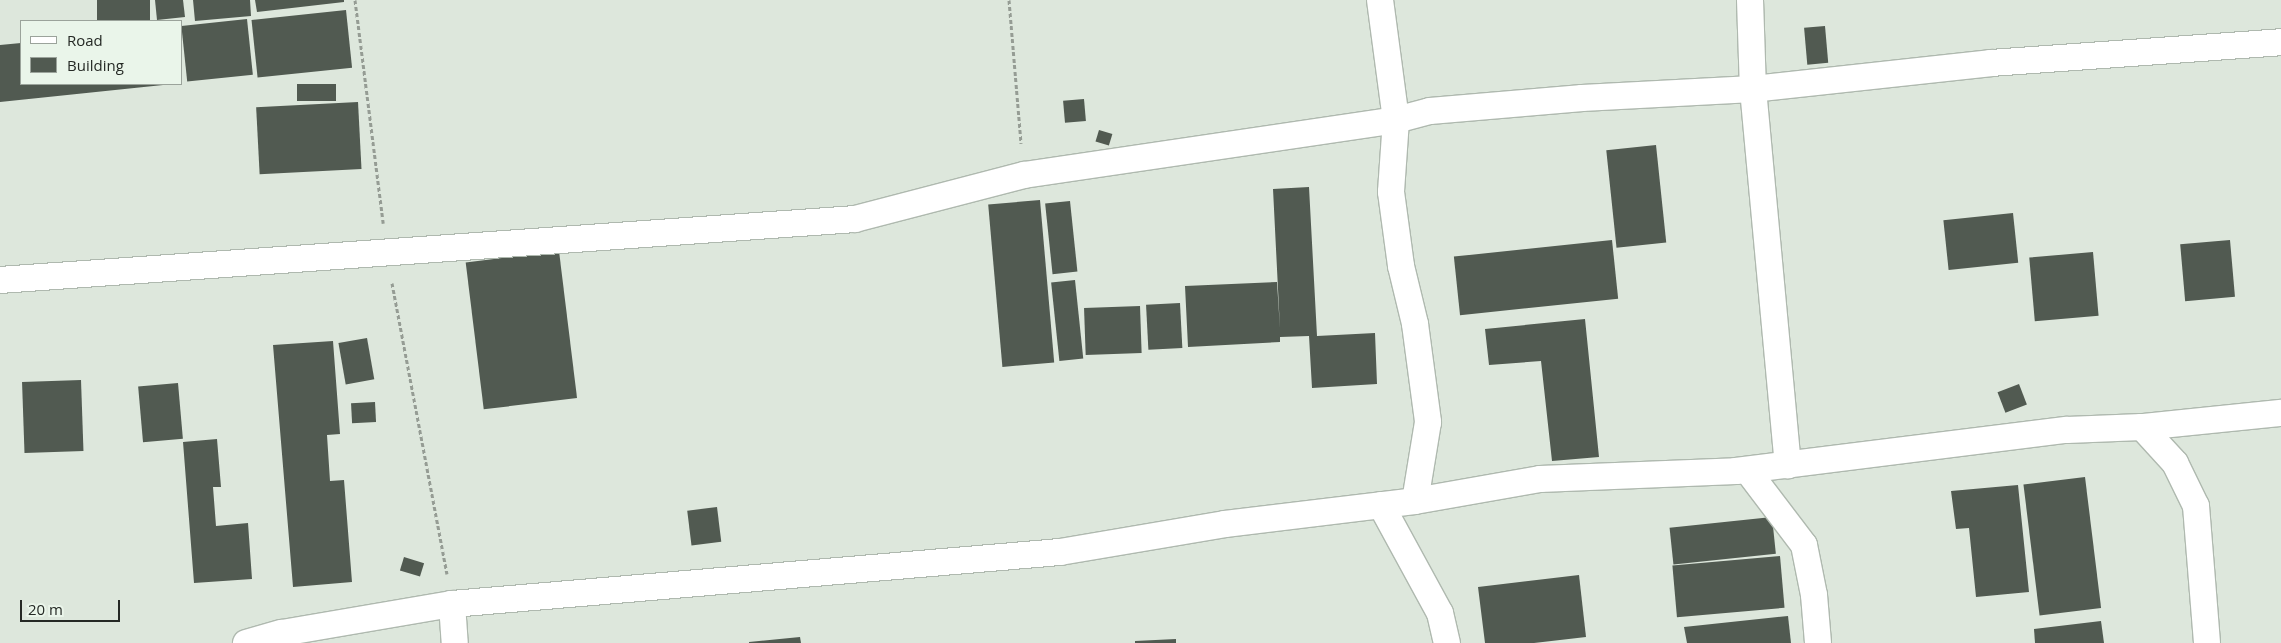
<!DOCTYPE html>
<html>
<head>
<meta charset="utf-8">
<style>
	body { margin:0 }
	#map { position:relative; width:2281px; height:643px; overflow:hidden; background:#dde7dc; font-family:"Open Sans",sans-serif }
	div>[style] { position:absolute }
	.building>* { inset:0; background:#515a51; transform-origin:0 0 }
	.path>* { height:3px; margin-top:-1.5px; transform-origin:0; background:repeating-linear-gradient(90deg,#959c94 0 4px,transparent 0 6.5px) }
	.roads { filter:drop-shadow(1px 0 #afb9af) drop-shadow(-1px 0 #afb9af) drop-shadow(0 1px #afb9af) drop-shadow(0 -1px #afb9af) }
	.minor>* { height:26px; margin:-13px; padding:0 13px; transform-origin:13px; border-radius:13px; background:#fff }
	span { translate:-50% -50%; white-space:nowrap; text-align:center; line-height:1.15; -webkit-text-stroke:5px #eaf5ea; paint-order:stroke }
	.legend { position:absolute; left:20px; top:20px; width:162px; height:65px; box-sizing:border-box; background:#eaf5ea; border:1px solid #9ba39b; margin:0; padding:6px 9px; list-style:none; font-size:15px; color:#252925 }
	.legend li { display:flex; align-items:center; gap:10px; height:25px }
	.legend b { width:25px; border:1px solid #9ba39b }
	.scale { position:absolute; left:20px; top:600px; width:100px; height:22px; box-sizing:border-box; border:2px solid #252925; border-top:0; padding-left:6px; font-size:15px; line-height:18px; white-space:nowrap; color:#252925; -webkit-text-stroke:4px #eaf5ea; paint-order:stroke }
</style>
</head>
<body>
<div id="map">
	<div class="building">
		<i style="left:97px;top:0;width:53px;height:21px"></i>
		<i style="clip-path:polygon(155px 0,183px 0,185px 17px,157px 20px)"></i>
		<i style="clip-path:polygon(193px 0,250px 0,251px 16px,195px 21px)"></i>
		<i style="clip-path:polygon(255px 0,344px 0,344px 2px,257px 12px)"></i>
		<i style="left:346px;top:10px;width:58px;height:95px;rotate:84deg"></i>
		<i style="left:247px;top:19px;width:56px;height:66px;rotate:84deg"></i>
		<i style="left:1825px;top:26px;width:37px;height:21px;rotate:85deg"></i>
		<i style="clip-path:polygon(21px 43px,21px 84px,163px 85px,0 102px,0 45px)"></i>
		<i style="left:336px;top:84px;width:17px;height:39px;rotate:90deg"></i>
		<i style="left:1084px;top:99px;width:22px;height:21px;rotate:85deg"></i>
		<i style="left:358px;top:102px;width:67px;height:102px;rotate:87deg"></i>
		<i style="left:1099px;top:130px;width:14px;height:12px;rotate:17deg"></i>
		<i style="left:1656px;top:145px;width:98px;height:50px;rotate:84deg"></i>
		<i style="clip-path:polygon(1309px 187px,1317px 336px,1375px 333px,1377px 384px,1312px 388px,1309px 336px,1280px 337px,1280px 342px,1188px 347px,1185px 286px,1277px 282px,1280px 329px,1273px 189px)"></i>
		<i style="left:1040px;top:200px;width:163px;height:52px;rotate:85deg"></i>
		<i style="left:1070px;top:201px;width:71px;height:25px;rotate:84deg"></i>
		<i style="left:2013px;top:213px;width:50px;height:70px;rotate:84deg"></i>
		<i style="left:1612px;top:240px;width:59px;height:159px;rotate:84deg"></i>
		<i style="left:2230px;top:240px;width:57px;height:50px;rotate:85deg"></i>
		<i style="left:559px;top:251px;width:148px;height:94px;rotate:83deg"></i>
		<i style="left:2093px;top:252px;width:64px;height:64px;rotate:85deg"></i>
		<i style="left:1075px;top:280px;width:79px;height:24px;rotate:84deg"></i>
		<i style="left:1180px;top:303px;width:45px;height:34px;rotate:87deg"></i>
		<i style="left:1140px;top:306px;width:47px;height:56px;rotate:88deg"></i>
		<i style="clip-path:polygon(1585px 319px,1599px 457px,1552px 461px,1541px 361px,1489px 365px,1485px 329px)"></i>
		<i style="left:367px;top:338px;width:42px;height:29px;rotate:80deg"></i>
		<i style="clip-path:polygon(333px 341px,340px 434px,327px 435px,330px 481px,344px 480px,352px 582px,293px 587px,273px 345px)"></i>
		<i style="left:81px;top:380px;width:71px;height:59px;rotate:88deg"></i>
		<i style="left:178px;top:383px;width:56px;height:40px;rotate:85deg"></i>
		<i style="left:2019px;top:384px;width:22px;height:23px;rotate:69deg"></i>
		<i style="left:375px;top:402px;width:20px;height:24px;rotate:87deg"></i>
		<i style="clip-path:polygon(217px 439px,221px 487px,213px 487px,216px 526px,248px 523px,252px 579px,194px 583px,183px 442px)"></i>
		<i style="left:2085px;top:477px;width:132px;height:62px;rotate:83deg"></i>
		<i style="clip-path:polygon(2018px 485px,2029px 592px,1976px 597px,1969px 528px,1956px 529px,1951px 491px)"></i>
		<i style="left:717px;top:507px;width:35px;height:30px;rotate:83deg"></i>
		<i style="left:1772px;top:517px;width:37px;height:103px;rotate:84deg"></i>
		<i style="left:1780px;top:556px;width:52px;height:108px;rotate:85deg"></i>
		<i style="left:404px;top:557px;width:21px;height:14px;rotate:17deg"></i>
		<i style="clip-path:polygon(1579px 575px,1586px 637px,1534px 643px,1485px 643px,1478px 587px)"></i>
		<i style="clip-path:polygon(1788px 616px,1791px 643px,1687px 643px,1684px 627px)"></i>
		<i style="clip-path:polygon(2101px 621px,2104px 643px,2035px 643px,2034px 629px)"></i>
		<i style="clip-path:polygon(800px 637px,801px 643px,749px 643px,749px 642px)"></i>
		<i style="clip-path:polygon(1176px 639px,1176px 643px,1135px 643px,1135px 641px)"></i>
	</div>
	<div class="path">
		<i style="left:355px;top:0;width:225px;rotate:82.8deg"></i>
		<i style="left:1009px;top:0;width:144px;rotate:85.2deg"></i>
		<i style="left:392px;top:283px;width:296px;rotate:79.3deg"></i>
	</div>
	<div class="roads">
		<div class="minor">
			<i style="left:1380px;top:0;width:121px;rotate:82.4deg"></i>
			<i style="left:1396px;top:120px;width:72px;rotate:94deg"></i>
			<i style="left:1391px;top:192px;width:75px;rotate:82.3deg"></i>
			<i style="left:1401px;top:266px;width:60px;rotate:76.4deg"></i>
			<i style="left:1415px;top:324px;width:99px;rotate:82.4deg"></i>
			<i style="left:1428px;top:422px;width:80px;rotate:99.3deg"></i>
			<i style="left:1750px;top:0;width:89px;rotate:88.1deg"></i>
			<i style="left:1753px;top:89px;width:378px;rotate:84.7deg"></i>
			<i style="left:0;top:280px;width:857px;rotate:-4.08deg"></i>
			<i style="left:855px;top:219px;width:175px;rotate:-14.6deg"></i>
			<i style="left:1024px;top:175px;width:376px;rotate:-8.4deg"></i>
			<i style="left:1396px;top:120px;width:35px;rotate:-15deg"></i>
			<i style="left:1430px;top:111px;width:153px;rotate:-4.9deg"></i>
			<i style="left:1582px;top:98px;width:171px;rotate:-3deg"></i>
			<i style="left:1753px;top:89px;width:239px;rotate:-6.2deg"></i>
			<i style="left:1991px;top:63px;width:291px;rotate:-4.1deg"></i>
			<i style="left:2142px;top:427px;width:49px;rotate:47.5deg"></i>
			<i style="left:2175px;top:463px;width:48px;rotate:64deg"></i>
			<i style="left:2196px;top:506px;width:137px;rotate:85.4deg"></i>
			<i style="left:1747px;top:470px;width:94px;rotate:52.8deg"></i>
			<i style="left:1804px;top:545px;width:51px;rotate:78.7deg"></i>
			<i style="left:1814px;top:595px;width:48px;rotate:85.2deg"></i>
			<i style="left:1381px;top:505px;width:123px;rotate:61.4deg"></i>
			<i style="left:1440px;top:613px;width:31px;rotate:77deg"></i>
			<i style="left:452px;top:604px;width:39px;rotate:86deg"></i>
			<i style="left:246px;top:643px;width:37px;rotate:-16deg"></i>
			<i style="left:282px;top:633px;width:172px;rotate:-9.7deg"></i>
			<i style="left:452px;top:604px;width:610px;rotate:-4.89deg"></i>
			<i style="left:1060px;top:552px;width:167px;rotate:-9.6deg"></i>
			<i style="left:1225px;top:524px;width:191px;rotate:-6.9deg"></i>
			<i style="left:1415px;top:501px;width:127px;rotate:-10deg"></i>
			<i style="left:1540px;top:479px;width:196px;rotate:-2.3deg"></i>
			<i style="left:1736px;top:471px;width:334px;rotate:-7.1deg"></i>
			<i style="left:2067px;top:430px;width:75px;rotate:-2.3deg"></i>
			<i style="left:2142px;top:427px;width:140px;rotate:-5.8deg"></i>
		</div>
	</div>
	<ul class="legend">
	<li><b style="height:6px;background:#fff"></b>Road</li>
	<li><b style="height:14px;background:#515a51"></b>Building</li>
	</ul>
	<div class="scale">20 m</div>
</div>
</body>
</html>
